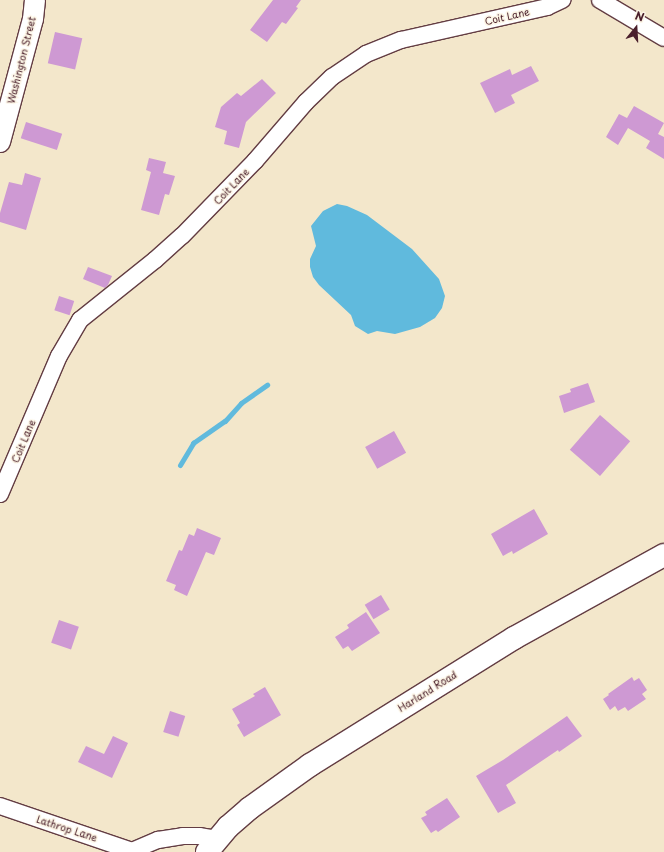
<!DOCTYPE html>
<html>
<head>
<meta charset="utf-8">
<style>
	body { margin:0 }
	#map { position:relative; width:664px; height:852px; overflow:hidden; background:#f3e7cb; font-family:"Playpen Sans",sans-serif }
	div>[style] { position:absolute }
	.water>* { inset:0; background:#60badd }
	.stream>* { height:5px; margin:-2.5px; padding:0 2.5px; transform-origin:2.5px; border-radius:2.5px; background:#60badd }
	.building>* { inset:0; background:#ce99d3; transform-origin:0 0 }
	.roads { filter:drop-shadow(1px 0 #633d43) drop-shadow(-1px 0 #633d43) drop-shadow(0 1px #633d43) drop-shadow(0 -1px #633d43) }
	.minor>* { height:16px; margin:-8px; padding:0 8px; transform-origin:8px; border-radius:8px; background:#fff }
	.tertiary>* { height:20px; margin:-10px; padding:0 10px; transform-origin:10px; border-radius:10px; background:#fff }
	.secondary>* { height:22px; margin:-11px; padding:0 11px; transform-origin:11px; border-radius:11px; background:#fff }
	span { translate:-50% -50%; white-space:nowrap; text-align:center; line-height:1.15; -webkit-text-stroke:3px #fcf5e5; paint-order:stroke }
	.street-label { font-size:10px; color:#4a1f2b }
	.north { position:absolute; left:616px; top:8px; width:40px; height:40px; -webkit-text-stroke:3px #fcf5e5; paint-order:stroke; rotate:18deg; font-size:11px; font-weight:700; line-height:16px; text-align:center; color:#4a1f2b }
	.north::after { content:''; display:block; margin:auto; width:14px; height:18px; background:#4a1f2b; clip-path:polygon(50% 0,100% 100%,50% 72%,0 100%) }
</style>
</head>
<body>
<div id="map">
	<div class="water">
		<i style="clip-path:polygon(337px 204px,347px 206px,367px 215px,412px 249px,439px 279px,445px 296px,442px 308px,435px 318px,420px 327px,395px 334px,377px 331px,368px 334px,355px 326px,351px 315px,319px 285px,313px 277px,310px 267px,310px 259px,316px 246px,311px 226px,323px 211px)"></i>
	</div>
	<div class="stream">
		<i style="left:180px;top:465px;width:26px;rotate:-59deg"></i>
		<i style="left:193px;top:443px;width:39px;rotate:-35deg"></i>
		<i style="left:225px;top:421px;width:24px;rotate:-48deg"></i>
		<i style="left:241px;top:403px;width:32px;rotate:-35deg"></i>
	</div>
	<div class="building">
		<i style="clip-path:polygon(273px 0,301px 0,296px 7px,298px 8px,286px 24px,282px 22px,267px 42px,250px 30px)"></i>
		<i style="left:55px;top:32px;width:28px;height:32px;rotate:13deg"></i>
		<i style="clip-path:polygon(531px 66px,539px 81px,511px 95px,515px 103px,495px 113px,480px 83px,510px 69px,512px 75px)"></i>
		<i style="clip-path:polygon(262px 79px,276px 93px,246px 122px,239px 148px,224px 144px,227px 131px,215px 127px,221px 107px,237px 93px,241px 96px)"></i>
		<i style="clip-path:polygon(634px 106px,664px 123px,658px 134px,664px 137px,664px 159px,646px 148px,650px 141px,628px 128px,618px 145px,606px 137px,619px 114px,627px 118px)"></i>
		<i style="left:26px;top:122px;width:38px;height:17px;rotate:18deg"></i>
		<i style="clip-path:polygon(149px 158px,166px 162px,163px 173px,175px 176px,169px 195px,165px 194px,159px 215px,141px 210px,151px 172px,146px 170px)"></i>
		<i style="clip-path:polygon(25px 173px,41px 178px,26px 230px,0 222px,0 213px,9px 182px,22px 185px)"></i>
		<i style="clip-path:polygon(88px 267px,112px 276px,108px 285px,105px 288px,83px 279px)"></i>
		<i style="left:59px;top:296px;width:16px;height:15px;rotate:18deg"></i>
		<i style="clip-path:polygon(588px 383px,595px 402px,564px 413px,559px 396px,571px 392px,570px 389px)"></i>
		<i style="left:600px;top:415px;width:40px;height:46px;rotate:41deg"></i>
		<i style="left:394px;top:431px;width:25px;height:33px;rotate:61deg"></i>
		<i style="clip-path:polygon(534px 509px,548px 534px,513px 554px,512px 551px,503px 556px,491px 534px)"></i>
		<i style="clip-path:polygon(197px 528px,221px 538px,214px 555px,206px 552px,187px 596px,174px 590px,176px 585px,166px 581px,179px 550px,182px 551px,189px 534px,194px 536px)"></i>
		<i style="left:381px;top:595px;width:17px;height:19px;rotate:59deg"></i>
		<i style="clip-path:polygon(366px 612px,380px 633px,352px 651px,348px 646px,343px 649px,335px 637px,349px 628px,347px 625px)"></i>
		<i style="left:59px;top:620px;width:21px;height:24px;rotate:19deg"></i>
		<i style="clip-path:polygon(632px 677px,634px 681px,639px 678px,647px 690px,642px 694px,646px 699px,628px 711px,625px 707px,618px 711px,615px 706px,610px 710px,603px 699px,609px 695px,608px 694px)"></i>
		<i style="clip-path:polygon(265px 687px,281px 715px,244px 737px,237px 725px,240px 723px,232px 709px,255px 696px,253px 694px)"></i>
		<i style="left:170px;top:711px;width:16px;height:22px;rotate:18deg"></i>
		<i style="clip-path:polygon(567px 716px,582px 736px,559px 752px,558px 750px,506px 785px,516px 803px,498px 813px,476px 776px,503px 760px)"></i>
		<i style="clip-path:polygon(113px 736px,128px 743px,112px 778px,78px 762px,86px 746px,104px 754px)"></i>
		<i style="clip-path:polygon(447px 798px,460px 817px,438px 832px,436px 830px,431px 833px,421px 818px,427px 815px,425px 812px)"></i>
	</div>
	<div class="roads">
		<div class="minor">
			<i style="left:600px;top:0;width:74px;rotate:30.7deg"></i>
			<i style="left:0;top:494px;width:150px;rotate:-66.9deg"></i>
			<i style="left:59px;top:356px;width:42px;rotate:-59.7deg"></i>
			<i style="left:80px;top:320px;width:96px;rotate:-38.7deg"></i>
			<i style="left:155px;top:260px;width:36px;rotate:-42deg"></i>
			<i style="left:182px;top:236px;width:105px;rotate:-45.8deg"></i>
			<i style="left:255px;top:161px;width:78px;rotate:-49.2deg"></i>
			<i style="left:306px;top:102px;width:36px;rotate:-44deg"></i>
			<i style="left:332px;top:77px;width:41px;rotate:-34.1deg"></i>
			<i style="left:366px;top:54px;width:38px;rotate:-22deg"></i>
			<i style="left:401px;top:40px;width:150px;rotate:-12.7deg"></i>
			<i style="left:547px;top:7px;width:17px;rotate:-25deg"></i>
			<i style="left:0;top:806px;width:143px;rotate:18.8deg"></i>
			<i style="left:134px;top:850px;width:26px;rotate:-23deg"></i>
			<i style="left:158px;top:840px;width:25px;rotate:-9deg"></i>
			<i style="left:183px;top:836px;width:16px"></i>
			<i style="left:199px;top:836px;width:18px;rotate:9deg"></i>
		</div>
		<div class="tertiary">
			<i style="left:0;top:142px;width:127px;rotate:-75deg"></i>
			<i style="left:33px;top:19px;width:19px;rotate:-84deg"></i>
		</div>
		<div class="secondary">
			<i style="left:207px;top:852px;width:33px;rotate:-50deg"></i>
			<i style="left:228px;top:827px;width:29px;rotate:-41deg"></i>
			<i style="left:250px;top:808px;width:74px;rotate:-35.6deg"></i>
			<i style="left:310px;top:765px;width:240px;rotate:-31.9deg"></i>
			<i style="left:514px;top:638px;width:171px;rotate:-29deg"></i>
		</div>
	</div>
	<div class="street-label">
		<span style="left:507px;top:16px;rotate:-13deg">Coit Lane</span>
		<span style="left:21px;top:60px;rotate:-76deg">Washington Street</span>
		<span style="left:231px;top:186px;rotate:-46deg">Coit Lane</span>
		<span style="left:23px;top:441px;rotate:-67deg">Coit Lane</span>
		<span style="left:427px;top:691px;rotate:-32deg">Harland Road</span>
		<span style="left:67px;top:828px;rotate:18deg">Lathrop Lane</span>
	</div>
	<div class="north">N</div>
</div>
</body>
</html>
